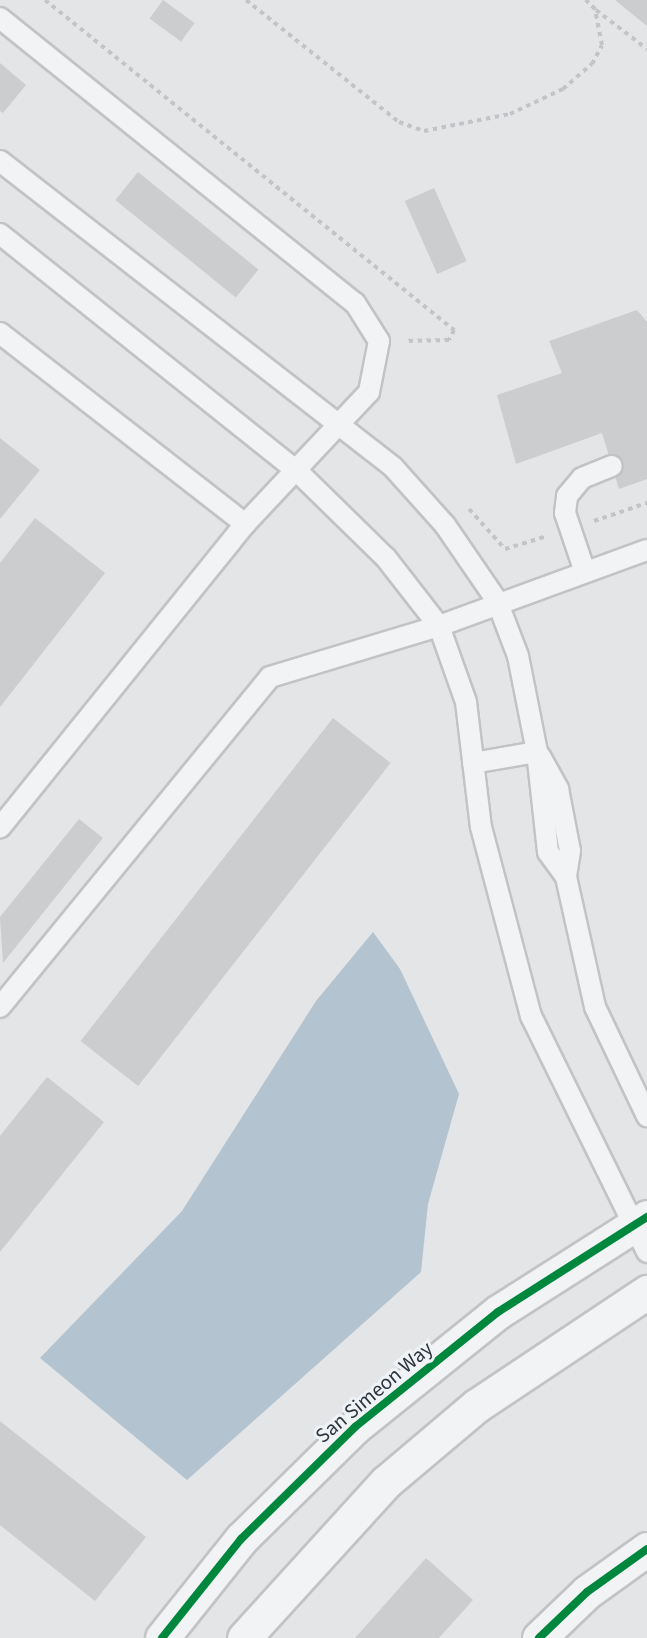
<!DOCTYPE html>
<html>
<head>
<meta charset="utf-8">
<style>
	body { margin:0 }
	#map { position:relative; width:647px; height:1638px; overflow:hidden; background:#e3e5e7; font-family:"Source Sans 3",sans-serif }
	div>[style] { position:absolute }
	.water>* { inset:0; background:#b3c3d0 }
	.building>* { inset:0; background:#cbcdcf; transform-origin:0 0 }
	.path>* { height:4px; margin-top:-2px; transform-origin:0; background:repeating-linear-gradient(90deg,#c3c4c7 0 4.5px,transparent 0 9px) }
	.roads { filter:drop-shadow(2px 0 #c1c3c5) drop-shadow(-2px 0 #c1c3c5) drop-shadow(0 2px #c1c3c5) drop-shadow(0 -2px #c1c3c5) }
	.service>* { height:20px; margin:-10px; padding:0 10px; transform-origin:10px; border-radius:10px; background:#f1f3f4 }
	.minor>* { height:33px; margin:-16.5px; padding:0 16.5px; transform-origin:16.5px; border-radius:16.5px; background:#f1f3f4 }
	.tertiary>* { height:33px; margin:-16.5px; padding:0 16.5px; transform-origin:16.5px; border-radius:16.5px; background:#f1f3f4 }
	.cycleway>* { height:8px; margin:-4px; padding:0 4px; transform-origin:4px; border-radius:4px; background:#00873e }
	span { translate:-50% -50%; white-space:nowrap; text-align:center; line-height:1.15; -webkit-text-stroke:6px #f0f3f6; paint-order:stroke }
	.street-label { font-size:21px; color:#2b343f }
</style>
</head>
<body>
<div id="map">
	<div class="water">
		<i style="clip-path:polygon(373px 932px,400px 969px,459px 1094px,428px 1204px,421px 1272px,187px 1480px,40px 1358px,182px 1211px,316px 1001px)"></i>
	</div>
	<div class="building">
		<i style="left:163px;top:0;width:39px;height:23px;rotate:36deg"></i>
		<i style="clip-path:polygon(615px 0,647px 0,647px 26px)"></i>
		<i style="clip-path:polygon(0 63px,26px 85px,3px 113px,0 111px)"></i>
		<i style="left:138px;top:172px;width:155px;height:36px;rotate:39deg"></i>
		<i style="left:434px;top:188px;width:80px;height:32px;rotate:66deg"></i>
		<i style="clip-path:polygon(637px 310px,647px 322px,647px 479px,619px 489px,602px 433px,516px 464px,497px 395px,562px 373px,549px 341px)"></i>
		<i style="clip-path:polygon(0 438px,40px 470px,0 519px)"></i>
		<i style="clip-path:polygon(35px 518px,105px 573px,0 707px,0 563px)"></i>
		<i style="left:333px;top:718px;width:73px;height:410px;rotate:38deg"></i>
		<i style="clip-path:polygon(79px 819px,103px 838px,3px 963px,0 917px)"></i>
		<i style="clip-path:polygon(47px 1077px,104px 1122px,0 1252px,0 1136px)"></i>
		<i style="clip-path:polygon(0 1421px,146px 1537px,95px 1601px,0 1525px)"></i>
		<i style="clip-path:polygon(426px 1558px,473px 1600px,439px 1638px,355px 1638px)"></i>
	</div>
	<div class="path">
		<i style="left:45px;top:0;width:526px;rotate:38.9deg"></i>
		<i style="left:454px;top:330px;width:11px;rotate:117deg"></i>
		<i style="left:449px;top:340px;width:44px;rotate:178.7deg"></i>
		<i style="left:246px;top:0;width:196px;rotate:38.6deg"></i>
		<i style="left:399px;top:122px;width:27px;rotate:20deg"></i>
		<i style="left:424px;top:131px;width:88px;rotate:-11.2deg"></i>
		<i style="left:510px;top:114px;width:59px;rotate:-25.3deg"></i>
		<i style="left:563px;top:89px;width:38px;rotate:-41deg"></i>
		<i style="left:592px;top:64px;width:21px;rotate:-62deg"></i>
		<i style="left:602px;top:45px;width:37px;rotate:-101deg"></i>
		<i style="left:595px;top:9px;width:13px;rotate:-135deg"></i>
		<i style="left:596px;top:10px;width:64px;rotate:37.4deg"></i>
		<i style="left:469px;top:509px;width:54px;rotate:48deg"></i>
		<i style="left:505px;top:549px;width:44px;rotate:-17.2deg"></i>
		<i style="left:594px;top:521px;width:56px;rotate:-18.8deg"></i>
	</div>
	<div class="roads">
		<div class="service">
			<i style="left:0;top:18px;width:455px;rotate:38.8deg"></i>
			<i style="left:355px;top:303px;width:45px;rotate:57.7deg"></i>
			<i style="left:379px;top:341px;width:52px;rotate:101.1deg"></i>
			<i style="left:369px;top:392px;width:181px;rotate:133.2deg"></i>
			<i style="left:245px;top:524px;width:390px;rotate:128.9deg"></i>
			<i style="left:0;top:161px;width:498px;rotate:37.9deg"></i>
			<i style="left:393px;top:467px;width:78px;rotate:48.1deg"></i>
			<i style="left:445px;top:525px;width:92px;rotate:55.6deg"></i>
			<i style="left:497px;top:601px;width:59px;rotate:69.1deg"></i>
			<i style="left:518px;top:656px;width:98px;rotate:78.8deg"></i>
			<i style="left:537px;top:752px;width:101px;rotate:83.7deg"></i>
			<i style="left:548px;top:852px;width:31px;rotate:54deg"></i>
			<i style="left:0;top:234px;width:379px;rotate:38.6deg"></i>
			<i style="left:296px;top:470px;width:126px;rotate:44.4deg"></i>
			<i style="left:386px;top:558px;width:86px;rotate:52.1deg"></i>
			<i style="left:439px;top:626px;width:81px;rotate:70.4deg"></i>
			<i style="left:466px;top:702px;width:126px;rotate:83.2deg"></i>
			<i style="left:481px;top:827px;width:196px;rotate:75.2deg"></i>
			<i style="left:531px;top:1016px;width:263px;rotate:63.8deg"></i>
			<i style="left:0;top:333px;width:311px;rotate:37.9deg"></i>
			<i style="left:585px;top:572px;width:62px;rotate:-108.7deg"></i>
			<i style="left:565px;top:513px;width:17px;rotate:-83deg"></i>
			<i style="left:567px;top:496px;width:23px;rotate:-50deg"></i>
			<i style="left:582px;top:478px;width:32px;rotate:-22deg"></i>
			<i style="left:540px;top:756px;width:38px;rotate:61deg"></i>
			<i style="left:558px;top:789px;width:63px;rotate:79deg"></i>
			<i style="left:570px;top:851px;width:26px;rotate:99deg"></i>
			<i style="left:566px;top:877px;width:133px;rotate:77.4deg"></i>
			<i style="left:595px;top:1007px;width:121px;rotate:64.5deg"></i>
			<i style="left:473px;top:763px;width:65px;rotate:-9.8deg"></i>
			<i style="left:0;top:1007px;width:426px;rotate:-50.7deg"></i>
			<i style="left:270px;top:677px;width:177px;rotate:-16.8deg"></i>
			<i style="left:439px;top:626px;width:221px;rotate:-20.1deg"></i>
		</div>
		<div class="minor">
			<i style="left:539px;top:1638px;width:66px;rotate:-43.8deg"></i>
			<i style="left:587px;top:1592px;width:74px;rotate:-35.6deg"></i>
		</div>
		<div class="tertiary">
			<i style="left:162px;top:1638px;width:127px;rotate:-51.4deg"></i>
			<i style="left:241px;top:1539px;width:160px;rotate:-44.5deg"></i>
			<i style="left:355px;top:1427px;width:184px;rotate:-38.8deg"></i>
			<i style="left:498px;top:1312px;width:177px;rotate:-32.5deg"></i>
			<i style="left:244px;top:1638px;width:211px;rotate:-47.7deg"></i>
			<i style="left:386px;top:1482px;width:118px;rotate:-40.2deg"></i>
			<i style="left:476px;top:1406px;width:206px;rotate:-33.7deg"></i>
		</div>
	</div>
	<div class="cycleway">
		<i style="left:162px;top:1638px;width:127px;rotate:-51.4deg"></i>
		<i style="left:241px;top:1539px;width:160px;rotate:-44.5deg"></i>
		<i style="left:355px;top:1427px;width:184px;rotate:-38.8deg"></i>
		<i style="left:498px;top:1312px;width:177px;rotate:-32.5deg"></i>
		<i style="left:539px;top:1638px;width:66px;rotate:-43.8deg"></i>
		<i style="left:587px;top:1592px;width:74px;rotate:-35.6deg"></i>
	</div>
	<div class="street-label">
		<span style="left:374px;top:1392px;rotate:-40deg">San Simeon Way</span>
	</div>
</div>
</body>
</html>
